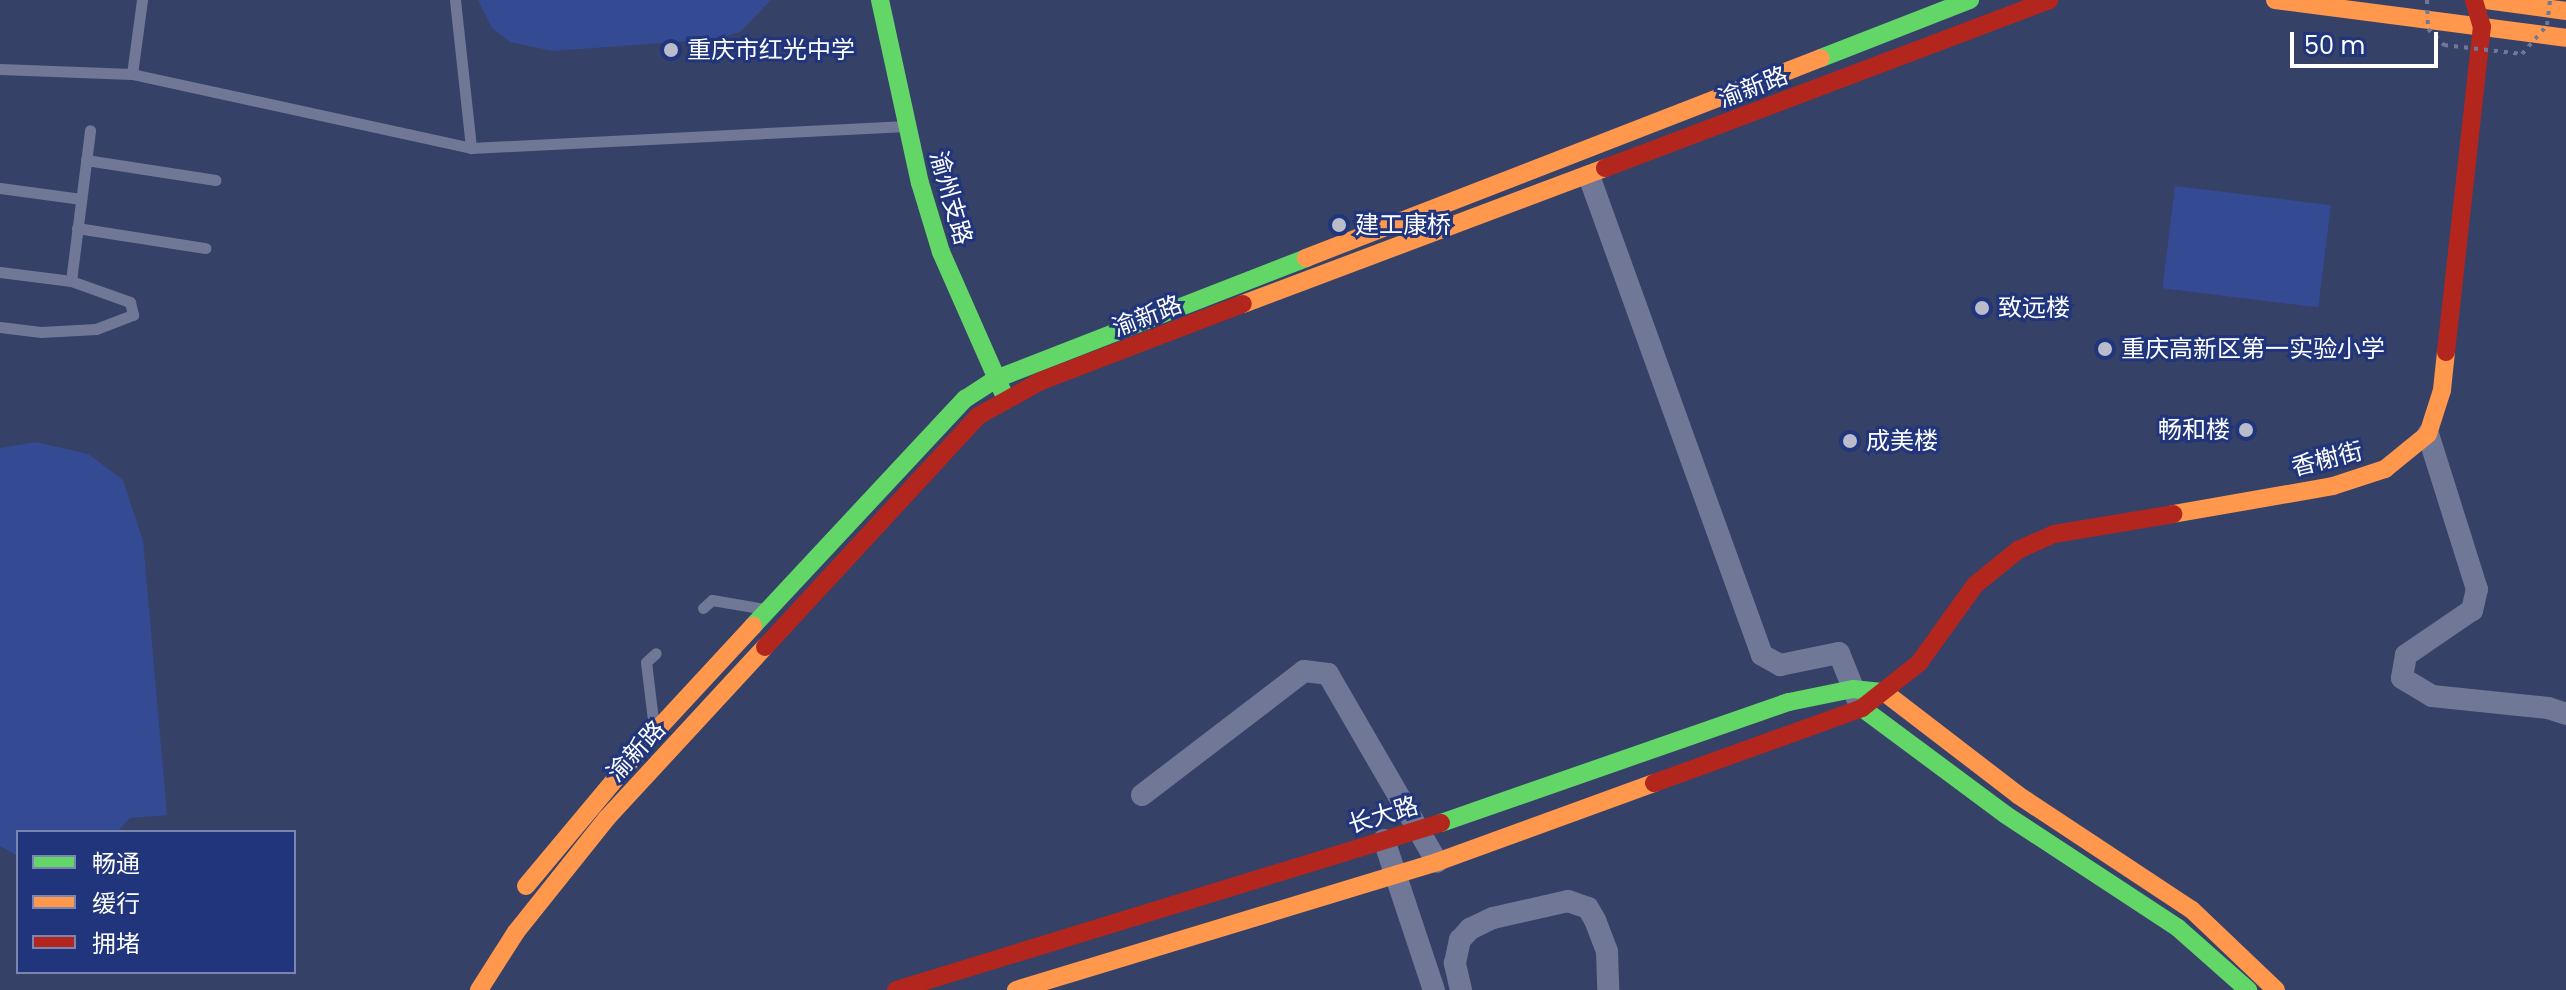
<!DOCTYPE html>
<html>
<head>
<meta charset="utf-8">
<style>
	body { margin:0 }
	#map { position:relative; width:2566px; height:990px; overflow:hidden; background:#364168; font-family:Poppins,"Noto Sans SC",sans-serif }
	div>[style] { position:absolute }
	.green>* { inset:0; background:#344b94; transform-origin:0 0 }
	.lane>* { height:11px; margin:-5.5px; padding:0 5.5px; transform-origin:5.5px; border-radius:5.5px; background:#717897 }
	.street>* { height:22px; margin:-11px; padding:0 11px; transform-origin:11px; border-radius:11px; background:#717897 }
	.fast>* { height:18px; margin:-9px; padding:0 9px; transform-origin:9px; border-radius:9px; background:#63d668 }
	.slow>* { height:18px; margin:-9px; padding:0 9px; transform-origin:9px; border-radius:9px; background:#ff974d }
	.jam>* { height:18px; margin:-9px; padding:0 9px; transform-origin:9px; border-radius:9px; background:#b3261e }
	.path-bridge>* { height:4px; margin-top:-2px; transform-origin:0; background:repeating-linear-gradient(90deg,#717897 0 4px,transparent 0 10px) }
	.dots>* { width:22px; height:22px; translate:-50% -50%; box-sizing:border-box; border:4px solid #21357d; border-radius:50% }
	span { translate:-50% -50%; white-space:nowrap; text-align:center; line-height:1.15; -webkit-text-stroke:6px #21357d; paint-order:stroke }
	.poi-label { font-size:24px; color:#fff }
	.left { translate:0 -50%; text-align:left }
	.right { translate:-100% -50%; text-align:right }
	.street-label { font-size:24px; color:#fff }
	.legend { position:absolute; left:16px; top:830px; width:280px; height:144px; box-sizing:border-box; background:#21357d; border:2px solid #7a86b1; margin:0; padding:10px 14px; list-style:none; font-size:24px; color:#fff }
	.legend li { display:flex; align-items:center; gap:16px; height:40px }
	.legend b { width:40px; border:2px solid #7a86b1 }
	.scale { position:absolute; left:2290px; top:32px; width:148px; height:36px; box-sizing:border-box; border:4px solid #fff; border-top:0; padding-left:10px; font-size:24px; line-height:28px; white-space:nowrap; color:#fff; -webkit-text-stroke:6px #21357d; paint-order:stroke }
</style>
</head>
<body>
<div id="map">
	<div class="green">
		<i style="clip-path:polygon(478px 0,771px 0,740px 32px,717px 39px,553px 51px,510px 42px,492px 28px)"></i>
		<i style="left:2175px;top:186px;width:157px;height:103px;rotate:7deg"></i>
		<i style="clip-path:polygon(36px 442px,88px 454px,123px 480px,143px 541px,167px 815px,130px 818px,117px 832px,18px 832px,18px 856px,0 846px,0 448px)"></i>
	</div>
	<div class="lane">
		<i style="left:455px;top:0;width:149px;rotate:83.8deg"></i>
		<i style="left:0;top:69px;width:132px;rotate:2.2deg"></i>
		<i style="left:132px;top:74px;width:347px;rotate:12.3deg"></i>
		<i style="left:471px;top:148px;width:436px;rotate:-2.9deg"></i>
		<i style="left:132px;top:74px;width:75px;rotate:-82.3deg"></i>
		<i style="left:86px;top:160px;width:131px;rotate:8.8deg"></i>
		<i style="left:0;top:188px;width:82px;rotate:7.7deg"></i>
		<i style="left:77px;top:228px;width:130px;rotate:8.9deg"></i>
		<i style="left:0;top:272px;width:72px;rotate:7.2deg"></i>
		<i style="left:71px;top:281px;width:152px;rotate:-82.8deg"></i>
		<i style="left:0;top:327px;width:41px;rotate:7deg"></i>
		<i style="left:41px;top:332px;width:55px;rotate:-3.1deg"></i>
		<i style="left:96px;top:329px;width:40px;rotate:-21deg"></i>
		<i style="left:133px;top:315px;width:13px;rotate:-103deg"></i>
		<i style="left:130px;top:302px;width:63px;rotate:-160.4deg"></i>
		<i style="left:703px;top:608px;width:12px;rotate:-42deg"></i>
		<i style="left:712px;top:600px;width:54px;rotate:9.6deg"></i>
		<i style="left:654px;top:728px;width:66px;rotate:-96.9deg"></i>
		<i style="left:646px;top:662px;width:13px;rotate:-42deg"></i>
	</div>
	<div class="street">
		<i style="left:1589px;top:176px;width:509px;rotate:70.14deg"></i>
		<i style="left:1762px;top:655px;width:21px;rotate:29deg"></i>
		<i style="left:1780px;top:665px;width:60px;rotate:-11.5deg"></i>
		<i style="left:1839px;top:653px;width:54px;rotate:68.2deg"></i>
		<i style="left:2428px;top:434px;width:163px;rotate:72.5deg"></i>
		<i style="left:2477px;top:589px;width:22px;rotate:103deg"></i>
		<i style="left:2472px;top:610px;width:80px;rotate:145.7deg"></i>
		<i style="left:2406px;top:655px;width:23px;rotate:100deg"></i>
		<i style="left:2402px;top:678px;width:35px;rotate:31deg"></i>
		<i style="left:2432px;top:696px;width:117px;rotate:5.9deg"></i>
		<i style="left:2548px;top:708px;width:19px;rotate:18deg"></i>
		<i style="left:1142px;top:795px;width:204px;rotate:-37.4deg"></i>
		<i style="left:1304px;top:671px;width:24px;rotate:7deg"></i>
		<i style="left:1328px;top:674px;width:217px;rotate:59.9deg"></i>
		<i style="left:1384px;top:840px;width:158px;rotate:71.6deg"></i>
		<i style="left:1461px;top:990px;width:28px;rotate:-103deg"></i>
		<i style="left:1455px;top:963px;width:24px;rotate:-78deg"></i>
		<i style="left:1460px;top:940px;width:15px;rotate:-48deg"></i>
		<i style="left:1470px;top:929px;width:25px;rotate:-26deg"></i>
		<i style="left:1493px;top:918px;width:77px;rotate:-12.8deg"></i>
		<i style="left:1568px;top:901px;width:21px;rotate:19deg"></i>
		<i style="left:1588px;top:908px;width:14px;rotate:60deg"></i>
		<i style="left:1595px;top:920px;width:34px;rotate:69deg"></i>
		<i style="left:1607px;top:952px;width:38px;rotate:88deg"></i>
	</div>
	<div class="fast">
		<i style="left:880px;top:0;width:187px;rotate:77.7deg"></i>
		<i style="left:920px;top:183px;width:72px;rotate:73.1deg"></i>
		<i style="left:941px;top:252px;width:158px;rotate:66.2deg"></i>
		<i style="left:1821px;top:58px;width:160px;rotate:-21.3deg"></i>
		<i style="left:753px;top:626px;width:311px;rotate:-47deg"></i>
		<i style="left:965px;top:399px;width:37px;rotate:-33deg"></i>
		<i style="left:996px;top:379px;width:333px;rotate:-21.3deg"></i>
		<i style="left:1862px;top:708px;width:179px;rotate:36.6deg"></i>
		<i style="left:2006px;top:815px;width:206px;rotate:33.3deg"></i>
		<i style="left:2178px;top:928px;width:94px;rotate:41.5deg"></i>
		<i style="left:1441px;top:823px;width:368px;rotate:-19.2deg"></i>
		<i style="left:1789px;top:702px;width:65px;rotate:-11.5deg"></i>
		<i style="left:1853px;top:689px;width:31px;rotate:6deg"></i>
	</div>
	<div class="slow">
		<i style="left:2275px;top:0;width:293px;rotate:7.4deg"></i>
		<i style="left:2486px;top:0;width:81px;rotate:7.8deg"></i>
		<i style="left:1306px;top:258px;width:552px;rotate:-21.22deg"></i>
		<i style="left:1243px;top:304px;width:387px;rotate:-20.6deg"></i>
		<i style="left:2173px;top:514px;width:162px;rotate:-9.9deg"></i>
		<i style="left:2333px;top:486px;width:55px;rotate:-18.1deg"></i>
		<i style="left:2385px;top:469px;width:55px;rotate:-39.1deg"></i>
		<i style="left:2428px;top:434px;width:46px;rotate:-72.3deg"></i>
		<i style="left:2442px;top:390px;width:38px;rotate:-84deg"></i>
		<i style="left:1884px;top:692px;width:169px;rotate:37.5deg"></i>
		<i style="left:2018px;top:795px;width:209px;rotate:33.5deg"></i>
		<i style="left:2192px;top:910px;width:116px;rotate:43.6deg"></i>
		<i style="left:526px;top:886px;width:199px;rotate:-50.1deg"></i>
		<i style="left:654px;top:733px;width:146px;rotate:-47.2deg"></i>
		<i style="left:479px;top:990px;width:69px;rotate:-57.5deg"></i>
		<i style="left:516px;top:932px;width:146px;rotate:-51.4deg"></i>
		<i style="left:607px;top:818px;width:233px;rotate:-47.3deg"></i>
		<i style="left:1016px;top:990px;width:440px;rotate:-16.9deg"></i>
		<i style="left:1437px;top:862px;width:231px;rotate:-20deg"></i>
	</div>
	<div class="jam">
		<i style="left:1605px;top:168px;width:475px;rotate:-20.7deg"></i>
		<i style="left:2446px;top:352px;width:327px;rotate:-83.7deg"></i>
		<i style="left:2482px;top:27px;width:28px;rotate:-107deg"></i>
		<i style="left:765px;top:647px;width:314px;rotate:-47.3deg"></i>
		<i style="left:978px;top:416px;width:72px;rotate:-29.1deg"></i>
		<i style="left:1041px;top:381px;width:216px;rotate:-20.9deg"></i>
		<i style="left:1654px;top:783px;width:221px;rotate:-19.8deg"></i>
		<i style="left:1862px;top:708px;width:73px;rotate:-38.3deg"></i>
		<i style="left:1919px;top:663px;width:96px;rotate:-54.3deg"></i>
		<i style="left:1975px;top:585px;width:55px;rotate:-39.1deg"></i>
		<i style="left:2018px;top:550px;width:39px;rotate:-24deg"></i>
		<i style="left:2054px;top:534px;width:121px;rotate:-9.5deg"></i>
		<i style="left:896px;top:990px;width:570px;rotate:-17.04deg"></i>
	</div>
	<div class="path-bridge">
		<i style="left:2427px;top:0;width:29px;rotate:88deg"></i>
		<i style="left:2428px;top:29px;width:23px;rotate:45deg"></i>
		<i style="left:2444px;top:45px;width:79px;rotate:6.6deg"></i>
		<i style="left:2522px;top:54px;width:38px;rotate:-49deg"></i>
		<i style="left:2547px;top:25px;width:25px;rotate:-83deg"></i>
	</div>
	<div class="dots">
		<i style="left:671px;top:50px;background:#b9bcca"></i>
		<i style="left:1339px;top:225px;background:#b9bcca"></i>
		<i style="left:1982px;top:308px;background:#b9bcca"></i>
		<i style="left:2105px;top:349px;background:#b9bcca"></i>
		<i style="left:2246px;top:430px;background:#b9bcca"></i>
		<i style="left:1850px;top:441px;background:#b9bcca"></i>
	</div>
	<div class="poi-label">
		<span class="left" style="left:687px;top:50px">重庆市红光中学</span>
		<span class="left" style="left:1355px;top:225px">建工康桥</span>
		<span class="left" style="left:1998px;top:308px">致远楼</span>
		<span class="left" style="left:2121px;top:349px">重庆高新区第一实验小学</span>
		<span class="right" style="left:2230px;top:430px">畅和楼</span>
		<span class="left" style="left:1866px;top:441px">成美楼</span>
	</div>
	<div class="street-label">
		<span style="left:1753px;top:87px;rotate:-21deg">渝新路</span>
		<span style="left:951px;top:198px;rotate:74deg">渝州支路</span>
		<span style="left:1147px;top:316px;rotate:-21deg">渝新路</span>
		<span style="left:2327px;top:459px;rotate:-14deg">香榭街</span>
		<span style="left:636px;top:751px;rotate:-47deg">渝新路</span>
		<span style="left:1383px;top:815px;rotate:-17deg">长大路</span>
	</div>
	<ul class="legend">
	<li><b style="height:10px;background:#63d668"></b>畅通</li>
	<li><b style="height:10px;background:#ff974d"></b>缓行</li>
	<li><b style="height:10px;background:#b3261e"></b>拥堵</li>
	</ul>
	<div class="scale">50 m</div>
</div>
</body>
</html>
